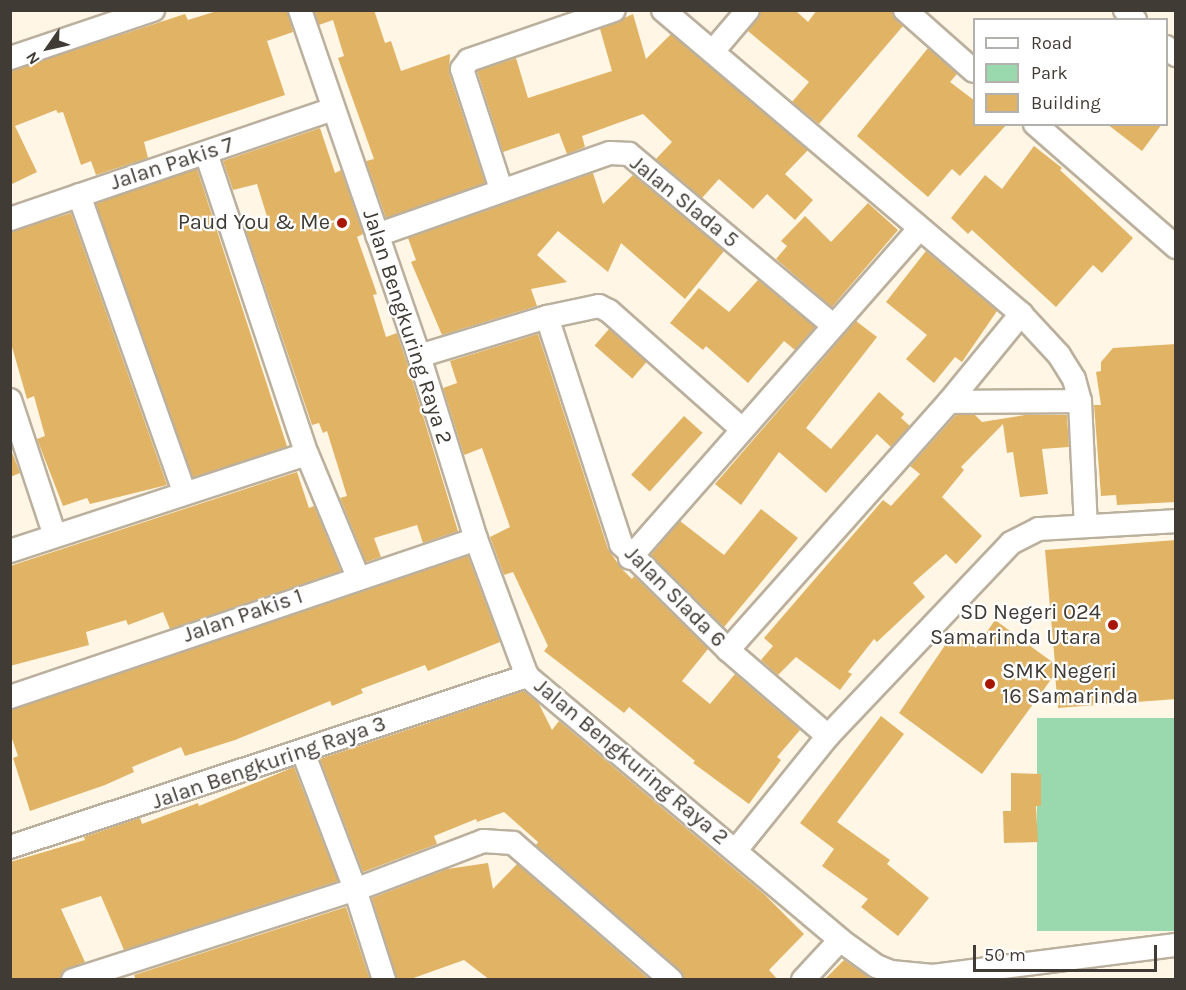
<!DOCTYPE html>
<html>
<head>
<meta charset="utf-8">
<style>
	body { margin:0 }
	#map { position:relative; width:1186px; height:990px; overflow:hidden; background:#fff6e6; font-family:Karla,sans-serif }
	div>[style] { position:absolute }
	.green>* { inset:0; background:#9ad9ae; transform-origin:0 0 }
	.building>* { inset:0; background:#e1b465; transform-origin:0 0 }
	.roads { filter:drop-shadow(2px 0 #bbb09d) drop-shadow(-2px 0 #bbb09d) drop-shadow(0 2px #bbb09d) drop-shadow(0 -2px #bbb09d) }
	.street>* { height:22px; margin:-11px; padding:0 11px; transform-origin:11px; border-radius:11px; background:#fff }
	.dots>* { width:16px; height:16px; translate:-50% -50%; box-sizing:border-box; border:3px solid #fff; border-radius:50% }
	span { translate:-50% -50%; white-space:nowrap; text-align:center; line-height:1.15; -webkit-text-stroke:4.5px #fff; paint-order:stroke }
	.street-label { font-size:22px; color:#403b34 }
	.poi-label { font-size:22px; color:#403b34 }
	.right { translate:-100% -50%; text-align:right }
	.left { translate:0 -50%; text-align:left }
	.frame { position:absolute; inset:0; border:12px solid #403b34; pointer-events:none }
	.legend { position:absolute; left:973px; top:18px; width:195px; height:108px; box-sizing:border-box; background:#fff; border:2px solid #b3b1ae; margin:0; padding:8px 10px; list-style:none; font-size:18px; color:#403b34 }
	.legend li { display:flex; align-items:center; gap:12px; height:30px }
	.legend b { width:30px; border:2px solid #b3b1ae }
	.north { position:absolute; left:18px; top:18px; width:60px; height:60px; -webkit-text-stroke:4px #fff; paint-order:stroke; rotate:236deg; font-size:16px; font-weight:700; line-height:24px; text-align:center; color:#403b34 }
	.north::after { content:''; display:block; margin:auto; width:21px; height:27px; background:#403b34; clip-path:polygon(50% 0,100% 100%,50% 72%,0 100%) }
	.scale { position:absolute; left:973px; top:945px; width:184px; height:27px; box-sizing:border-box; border:3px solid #403b34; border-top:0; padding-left:8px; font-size:18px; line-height:21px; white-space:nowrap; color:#403b34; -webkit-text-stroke:4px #fff; paint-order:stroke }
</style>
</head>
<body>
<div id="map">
	<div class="green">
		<i style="left:1175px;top:718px;width:213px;height:138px;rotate:90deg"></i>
	</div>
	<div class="building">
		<i style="clip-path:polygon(220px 10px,287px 10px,293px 32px,267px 41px,285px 95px,144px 142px,148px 158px,96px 175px,91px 161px,81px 165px,63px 112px,58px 113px,56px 110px,15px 126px,37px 172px,10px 185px,10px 71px,185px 14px,188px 20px)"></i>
		<i style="clip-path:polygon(314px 10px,374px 10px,385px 43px,391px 41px,401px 71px,450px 54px,449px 73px,485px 183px,386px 218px,366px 161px,374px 159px,338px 58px,344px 56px,333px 20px,319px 25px)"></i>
		<i style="clip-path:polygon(761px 10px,795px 10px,808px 22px,817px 10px,892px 10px,903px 26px,819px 124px,792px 102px,809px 82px,748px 31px)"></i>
		<i style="clip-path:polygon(633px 14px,646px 59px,671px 34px,808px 150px,785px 174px,813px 200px,795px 220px,767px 194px,753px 209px,719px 179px,702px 198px,656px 159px,672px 142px,643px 114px,582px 136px,585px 147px,567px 154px,559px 133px,503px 152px,477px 71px,516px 58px,528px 98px,612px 71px,600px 29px)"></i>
		<i style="clip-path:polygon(928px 48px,957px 74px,950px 82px,975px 101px,975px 124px,1007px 124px,960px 176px,952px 169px,928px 197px,857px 136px)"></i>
		<i style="clip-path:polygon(1107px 124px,1162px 124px,1142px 151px)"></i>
		<i style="clip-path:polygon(320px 128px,335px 173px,341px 170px,363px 234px,357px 237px,377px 294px,373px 295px,386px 337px,397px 333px,406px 360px,458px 531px,423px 543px,417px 525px,374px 538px,381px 557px,366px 562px,340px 498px,347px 496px,327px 431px,323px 433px,319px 423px,312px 425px,246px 231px,269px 223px,257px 184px,233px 190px,223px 161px)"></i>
		<i style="clip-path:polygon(1034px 146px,1062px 168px,1060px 170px,1133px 238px,1102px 273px,1093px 265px,1056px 307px,972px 230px,968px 234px,951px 218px,985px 175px,1002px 189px)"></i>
		<i style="left:197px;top:169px;width:292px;height:107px;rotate:72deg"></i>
		<i style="clip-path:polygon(593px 173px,603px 204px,633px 175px,724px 251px,685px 299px,621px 243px,608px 272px,558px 231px,537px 255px,567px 282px,531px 289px,537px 306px,442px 335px,411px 262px,416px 260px,408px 238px)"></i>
		<i style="clip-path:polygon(868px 203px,898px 230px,832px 307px,776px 259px,787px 246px,781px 241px,805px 216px,831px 242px)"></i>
		<i style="clip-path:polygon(71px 213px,167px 485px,90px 504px,87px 498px,63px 506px,37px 439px,45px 436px,34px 396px,27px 399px,10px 340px,10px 232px)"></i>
		<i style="clip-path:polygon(926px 251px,997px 311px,962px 362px,955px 357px,934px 383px,906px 359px,927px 335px,886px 302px)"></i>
		<i style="clip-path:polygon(758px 280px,815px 327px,795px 350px,784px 341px,748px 383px,706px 346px,703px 350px,670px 323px,699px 288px,729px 312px)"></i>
		<i style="clip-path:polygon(856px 321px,877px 337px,806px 428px,831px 449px,879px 392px,904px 414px,901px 418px,910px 426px,891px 447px,877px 434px,826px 493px,779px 452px,741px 505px,715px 484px)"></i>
		<i style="left:609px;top:329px;width:50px;height:22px;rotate:41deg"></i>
		<i style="clip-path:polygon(538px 334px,608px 549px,621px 568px,632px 579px,634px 576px,708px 649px,682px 681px,710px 704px,735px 674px,800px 730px,777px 757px,781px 760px,749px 804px,693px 763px,695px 761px,629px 707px,624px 713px,544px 651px,548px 646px,513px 572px,504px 575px,490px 537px,510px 527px,482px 448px,464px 455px,443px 388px,457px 383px,450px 361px)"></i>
		<i style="clip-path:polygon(1176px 344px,1176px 502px,1117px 505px,1116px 495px,1101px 496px,1094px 405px,1101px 405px,1096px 372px,1101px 371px,1101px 362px,1113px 348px)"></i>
		<i style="clip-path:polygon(956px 415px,975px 415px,982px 422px,1025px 415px,1067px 415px,1069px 447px,1042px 449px,1048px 494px,1020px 497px,1013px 452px,1007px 453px,1003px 424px,961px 467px,964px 470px,942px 497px,982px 536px,956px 564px,946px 554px,913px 583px,925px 597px,877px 642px,874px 639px,848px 672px,852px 674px,840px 690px,796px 657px,778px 675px,761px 660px,773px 646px,764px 638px,883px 500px,891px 506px,920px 474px,910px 466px)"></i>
		<i style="left:684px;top:416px;width:25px;height:79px;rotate:42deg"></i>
		<i style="clip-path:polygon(10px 447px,20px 473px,10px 477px)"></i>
		<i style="clip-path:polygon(297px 472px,309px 508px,314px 506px,341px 571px,170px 629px,163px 612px,128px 625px,126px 620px,86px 632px,89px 645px,10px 666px,10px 566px)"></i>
		<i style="clip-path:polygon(761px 509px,798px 538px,724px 627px,651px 555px,680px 521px,724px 555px)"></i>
		<i style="clip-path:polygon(1176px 540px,1176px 699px,1058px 708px,1055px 674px,982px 774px,899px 713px,954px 632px,976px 648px,995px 620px,1055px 664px,1045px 550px)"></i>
		<i style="clip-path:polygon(468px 556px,500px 642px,428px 671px,425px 665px,361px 689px,363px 693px,332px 706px,330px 701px,235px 740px,185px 756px,181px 747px,132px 767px,134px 772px,105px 785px,30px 811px,13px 758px,18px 756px,10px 733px,10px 710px)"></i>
		<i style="clip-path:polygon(524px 691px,539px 704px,552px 730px,559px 721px,764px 894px,804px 934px,769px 970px,778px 980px,684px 980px,680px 970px,536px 845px,538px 842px,504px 812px,477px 822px,476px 819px,434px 836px,437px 844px,363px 872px,320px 759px)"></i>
		<i style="clip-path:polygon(881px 716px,904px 734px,837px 822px,890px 860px,887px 864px,929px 898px,898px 936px,861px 907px,868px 899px,822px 866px,834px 849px,800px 823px)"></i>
		<i style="clip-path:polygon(294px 767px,338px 881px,124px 950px,101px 896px,61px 909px,85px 962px,63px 971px,60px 980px,10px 980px,10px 862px,85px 840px,84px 837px,140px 818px,142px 824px,198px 803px,199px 806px)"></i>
		<i style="clip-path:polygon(1011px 773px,1041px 774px,1041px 806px,1036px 806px,1038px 842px,1004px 843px,1003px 811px,1011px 811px)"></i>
		<i style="clip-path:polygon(488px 863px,493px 889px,517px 864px,650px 980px,490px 980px,464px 960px,408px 980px,397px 980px,372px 898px,447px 869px)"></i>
		<i style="clip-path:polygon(346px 907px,370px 980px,136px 980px,134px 975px)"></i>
		<i style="clip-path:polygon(844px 960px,866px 975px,870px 980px,824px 980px)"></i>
	</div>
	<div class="roads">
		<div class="street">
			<i style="left:300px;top:10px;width:366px;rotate:71deg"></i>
			<i style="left:419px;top:356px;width:192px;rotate:72.7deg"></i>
			<i style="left:476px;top:539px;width:146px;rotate:69.6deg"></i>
			<i style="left:527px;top:676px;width:409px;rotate:40.1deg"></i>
			<i style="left:840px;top:940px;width:44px;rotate:35.8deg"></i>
			<i style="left:876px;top:966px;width:16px;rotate:22deg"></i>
			<i style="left:891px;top:972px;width:42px;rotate:5.4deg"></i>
			<i style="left:933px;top:976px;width:245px;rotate:-7.3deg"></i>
			<i style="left:663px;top:10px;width:470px;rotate:40.3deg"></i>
			<i style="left:1021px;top:314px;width:56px;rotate:47.2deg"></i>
			<i style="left:1059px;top:355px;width:28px;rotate:58deg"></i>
			<i style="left:1074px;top:379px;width:23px;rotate:75deg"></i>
			<i style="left:1080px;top:401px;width:125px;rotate:87.3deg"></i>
			<i style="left:905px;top:10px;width:92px;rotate:41.5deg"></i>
			<i style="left:1125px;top:10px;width:14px;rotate:45deg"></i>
			<i style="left:1166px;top:47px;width:13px;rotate:39deg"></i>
			<i style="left:714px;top:50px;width:52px;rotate:-49.6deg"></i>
			<i style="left:10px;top:58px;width:151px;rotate:-18.6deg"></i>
			<i style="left:1035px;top:124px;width:187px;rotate:41.1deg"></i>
			<i style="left:206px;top:153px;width:317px;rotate:71.5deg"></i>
			<i style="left:307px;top:454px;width:133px;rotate:67.5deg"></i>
			<i style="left:501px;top:189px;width:126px;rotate:-108deg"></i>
			<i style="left:462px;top:69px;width:11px;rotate:-52deg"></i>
			<i style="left:469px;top:60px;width:153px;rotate:-19deg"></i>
			<i style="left:79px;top:195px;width:315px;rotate:70.5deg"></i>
			<i style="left:10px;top:219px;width:341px;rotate:-18.8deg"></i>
			<i style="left:377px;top:235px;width:247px;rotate:-19.4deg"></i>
			<i style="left:610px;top:153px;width:19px;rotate:3deg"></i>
			<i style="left:629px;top:154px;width:266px;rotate:40deg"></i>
			<i style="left:547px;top:317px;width:239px;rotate:71.9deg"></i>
			<i style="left:621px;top:544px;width:151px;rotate:44.7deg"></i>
			<i style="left:728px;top:650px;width:132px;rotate:40.7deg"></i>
			<i style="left:419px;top:356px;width:134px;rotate:-16.9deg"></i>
			<i style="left:547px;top:317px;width:53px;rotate:-11.9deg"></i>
			<i style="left:599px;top:306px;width:11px;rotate:27deg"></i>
			<i style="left:609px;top:311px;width:178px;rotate:41.6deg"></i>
			<i style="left:10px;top:400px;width:143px;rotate:71.7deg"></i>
			<i style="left:949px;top:402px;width:131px;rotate:-0.4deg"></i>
			<i style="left:10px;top:551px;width:312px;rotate:-18.1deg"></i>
			<i style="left:630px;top:558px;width:436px;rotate:-48.7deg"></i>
			<i style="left:728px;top:650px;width:332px;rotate:-48.3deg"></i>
			<i style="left:949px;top:402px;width:114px;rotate:-50.7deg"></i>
			<i style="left:10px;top:697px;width:492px;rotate:-18.7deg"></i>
			<i style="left:303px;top:752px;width:147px;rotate:69.2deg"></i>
			<i style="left:355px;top:889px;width:96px;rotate:72.3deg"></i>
			<i style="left:10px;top:847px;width:545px;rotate:-18.3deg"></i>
			<i style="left:736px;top:850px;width:146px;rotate:-51.1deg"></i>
			<i style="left:828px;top:736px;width:266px;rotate:-46.5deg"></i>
			<i style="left:1011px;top:543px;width:31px;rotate:-27deg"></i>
			<i style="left:1039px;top:529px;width:137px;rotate:-3.3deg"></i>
			<i style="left:73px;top:980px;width:301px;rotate:-17.8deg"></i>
			<i style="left:360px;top:888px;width:132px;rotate:-20.9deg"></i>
			<i style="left:483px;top:841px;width:30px;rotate:4deg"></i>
			<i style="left:513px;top:843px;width:209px;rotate:40.9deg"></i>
			<i style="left:803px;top:980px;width:54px;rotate:-47.2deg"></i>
		</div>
	</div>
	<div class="dots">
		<i style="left:342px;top:223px;background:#a81704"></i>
		<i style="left:1113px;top:625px;background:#a81704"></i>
		<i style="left:990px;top:684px;background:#a81704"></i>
	</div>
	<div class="street-label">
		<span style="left:172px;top:164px;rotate:-18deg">Jalan Pakis 7</span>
		<span style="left:684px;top:202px;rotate:39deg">Jalan Slada 5</span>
		<span style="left:407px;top:327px;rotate:72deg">Jalan Bengkuring Raya 2</span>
		<span style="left:675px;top:597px;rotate:45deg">Jalan Slada 6</span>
		<span style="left:243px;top:616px;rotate:-19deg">Jalan Pakis 1</span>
		<span style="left:631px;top:762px;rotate:40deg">Jalan Bengkuring Raya 2</span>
		<span style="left:269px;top:763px;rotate:-19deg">Jalan Bengkuring Raya 3</span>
	</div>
	<div class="poi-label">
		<span class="right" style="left:330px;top:223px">Paud You &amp; Me</span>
		<span class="right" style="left:1101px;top:625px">SD Negeri 024<br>Samarinda Utara</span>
		<span class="left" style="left:1002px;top:684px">SMK Negeri<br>16 Samarinda</span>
	</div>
	<div class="frame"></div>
	<ul class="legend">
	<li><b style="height:8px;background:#fff"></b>Road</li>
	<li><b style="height:16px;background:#9ad9ae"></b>Park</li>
	<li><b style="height:16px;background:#e1b465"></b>Building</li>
	</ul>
	<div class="north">N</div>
	<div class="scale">50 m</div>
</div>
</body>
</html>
